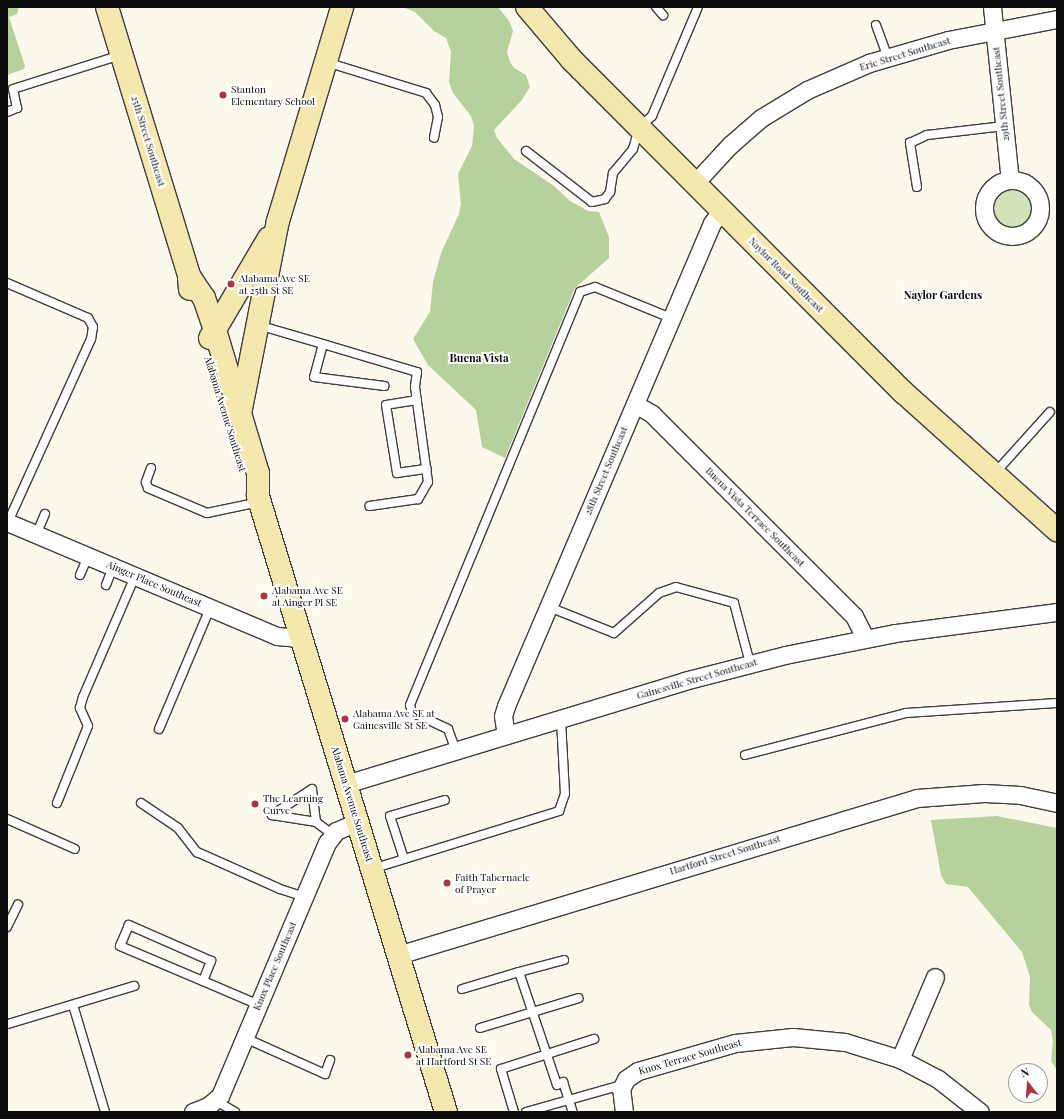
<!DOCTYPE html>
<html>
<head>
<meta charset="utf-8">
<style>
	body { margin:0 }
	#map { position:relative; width:1064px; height:1119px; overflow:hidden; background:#fcf8eb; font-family:"Playfair Display",serif }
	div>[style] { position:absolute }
	.green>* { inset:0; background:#d2e2b9 }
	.round { border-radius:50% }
	.forest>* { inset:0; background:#b7d19b }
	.roads { filter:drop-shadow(1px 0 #3e3e3e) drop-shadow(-1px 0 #3e3e3e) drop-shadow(0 1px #3e3e3e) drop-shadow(0 -1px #3e3e3e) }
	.lane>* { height:8px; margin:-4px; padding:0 4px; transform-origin:4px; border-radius:4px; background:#fff }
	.street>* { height:17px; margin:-8.5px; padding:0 8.5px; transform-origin:8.5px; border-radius:8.5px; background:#fff }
	.street>.ring { margin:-8.5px; padding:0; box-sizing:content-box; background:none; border:17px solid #fff; border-radius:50% }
	.secondary>* { height:22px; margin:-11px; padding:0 11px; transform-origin:11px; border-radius:11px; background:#f5e8ae }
	.dots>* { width:11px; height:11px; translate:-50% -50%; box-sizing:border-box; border:2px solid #fff; border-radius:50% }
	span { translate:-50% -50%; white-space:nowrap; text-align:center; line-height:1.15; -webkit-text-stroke:4px #fff; paint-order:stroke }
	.street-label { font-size:10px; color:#0b0b0b }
	.poi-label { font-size:10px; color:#0b0b0b }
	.left { translate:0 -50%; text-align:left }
	.neighbourhood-label { font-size:11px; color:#0b0b0b; font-weight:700 }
	.frame { position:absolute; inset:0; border:8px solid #0b0b0b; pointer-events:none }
	.north { position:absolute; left:1008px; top:1063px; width:40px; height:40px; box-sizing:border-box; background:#fff; border:1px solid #9d9d9d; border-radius:50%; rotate:343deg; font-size:11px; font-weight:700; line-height:16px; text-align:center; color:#0b0b0b }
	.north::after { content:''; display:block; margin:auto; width:14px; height:18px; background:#a93543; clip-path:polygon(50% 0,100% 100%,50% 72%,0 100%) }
</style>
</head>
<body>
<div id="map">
	<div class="green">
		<i class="round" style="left:991px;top:187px;width:42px;height:42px"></i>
	</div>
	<div class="forest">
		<i style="clip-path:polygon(7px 7px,19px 7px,17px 14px,9px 17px,25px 66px,24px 69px,7px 75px)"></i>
		<i style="clip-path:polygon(390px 7px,498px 7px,509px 21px,513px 31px,507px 52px,510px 62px,514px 68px,526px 75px,530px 87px,521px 101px,494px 130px,497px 138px,514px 159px,554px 186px,570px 201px,588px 211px,599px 212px,609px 237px,609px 258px,575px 288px,505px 458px,482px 447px,476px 410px,428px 365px,413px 339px,430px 312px,433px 282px,441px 253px,459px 214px,461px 204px,458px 174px,472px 146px,474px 126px,471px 116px,453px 93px,449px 82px,451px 51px,446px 38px,434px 31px,415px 12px,405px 8px)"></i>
		<i style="clip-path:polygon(997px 816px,1057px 828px,1057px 1070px,1051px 1061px,1053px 1041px,1051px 1030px,1032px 1012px,1029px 1005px,1030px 976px,1022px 952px,968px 887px,946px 884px,941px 875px,931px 820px)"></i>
	</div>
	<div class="roads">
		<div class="lane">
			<i style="left:656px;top:7px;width:11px;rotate:49deg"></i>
			<i style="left:876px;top:25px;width:35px;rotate:70deg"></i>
			<i style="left:326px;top:62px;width:105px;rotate:17.2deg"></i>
			<i style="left:426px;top:93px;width:15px;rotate:53deg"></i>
			<i style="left:435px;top:105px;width:12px;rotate:76deg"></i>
			<i style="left:438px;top:117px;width:21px;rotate:101deg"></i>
			<i style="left:7px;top:112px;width:11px;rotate:-22deg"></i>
			<i style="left:17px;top:108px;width:19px;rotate:-102deg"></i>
			<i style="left:13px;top:89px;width:113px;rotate:-17.5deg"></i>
			<i style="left:526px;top:151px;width:83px;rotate:37.7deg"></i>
			<i style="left:592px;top:202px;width:13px;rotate:-13deg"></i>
			<i style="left:605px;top:199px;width:9px;rotate:-54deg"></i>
			<i style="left:610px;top:192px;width:19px;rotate:-81deg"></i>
			<i style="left:613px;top:173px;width:31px;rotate:-50deg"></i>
			<i style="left:633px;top:149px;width:22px;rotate:-74deg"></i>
			<i style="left:639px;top:128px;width:18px;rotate:-43deg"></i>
			<i style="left:652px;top:116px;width:118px;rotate:-67.1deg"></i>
			<i style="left:917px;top:187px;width:45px;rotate:-99deg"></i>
			<i style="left:910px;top:143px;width:19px;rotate:-25deg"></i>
			<i style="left:927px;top:135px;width:78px;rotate:-6.7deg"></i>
			<i style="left:7px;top:283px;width:88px;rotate:23.4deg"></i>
			<i style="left:88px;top:318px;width:10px;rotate:61deg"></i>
			<i style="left:93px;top:327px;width:12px;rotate:99deg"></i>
			<i style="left:91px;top:339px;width:203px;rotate:114.4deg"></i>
			<i style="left:258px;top:325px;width:68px;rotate:16.3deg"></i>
			<i style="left:323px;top:344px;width:34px;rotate:105deg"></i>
			<i style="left:314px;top:377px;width:71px;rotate:7.3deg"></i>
			<i style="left:323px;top:344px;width:98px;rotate:16.6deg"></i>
			<i style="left:417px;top:372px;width:15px;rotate:98deg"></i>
			<i style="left:415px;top:387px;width:96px;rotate:82.2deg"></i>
			<i style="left:428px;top:482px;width:20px;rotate:120deg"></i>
			<i style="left:418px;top:499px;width:49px;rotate:171.7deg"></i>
			<i style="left:417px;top:400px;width:31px;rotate:171deg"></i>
			<i style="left:386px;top:405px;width:69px;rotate:80.8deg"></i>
			<i style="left:397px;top:473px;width:30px;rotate:-8deg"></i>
			<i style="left:151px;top:468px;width:15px;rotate:110deg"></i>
			<i style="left:146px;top:482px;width:6px;rotate:72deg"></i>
			<i style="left:148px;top:488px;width:64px;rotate:23deg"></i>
			<i style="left:207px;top:513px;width:53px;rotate:-11.9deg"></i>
			<i style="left:995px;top:473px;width:82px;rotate:-48deg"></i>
			<i style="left:36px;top:535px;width:23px;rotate:-67deg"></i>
			<i style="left:80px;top:575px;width:21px;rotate:-67deg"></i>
			<i style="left:106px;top:585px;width:19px;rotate:-69deg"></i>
			<i style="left:549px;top:607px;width:70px;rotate:21.8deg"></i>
			<i style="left:614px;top:633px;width:60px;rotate:-41.6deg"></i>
			<i style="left:659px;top:593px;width:18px;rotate:-19deg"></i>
			<i style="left:676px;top:587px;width:60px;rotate:15.4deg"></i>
			<i style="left:734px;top:603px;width:62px;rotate:75.1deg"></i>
			<i style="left:159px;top:729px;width:131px;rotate:-67.1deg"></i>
			<i style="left:456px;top:751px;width:23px;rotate:-110deg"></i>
			<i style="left:448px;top:729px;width:40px;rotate:-155deg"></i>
			<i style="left:412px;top:712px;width:7px;rotate:-106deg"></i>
			<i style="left:410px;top:705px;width:447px;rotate:-67.6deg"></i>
			<i style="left:580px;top:292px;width:16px;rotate:-18deg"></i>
			<i style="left:595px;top:287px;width:82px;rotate:22.2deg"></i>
			<i style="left:745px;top:755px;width:166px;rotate:-14.6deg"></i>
			<i style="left:906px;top:713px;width:151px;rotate:-3.8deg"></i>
			<i style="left:57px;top:803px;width:83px;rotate:-68.1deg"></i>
			<i style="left:88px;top:726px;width:20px;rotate:-114deg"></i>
			<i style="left:80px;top:708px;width:11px;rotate:-75deg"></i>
			<i style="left:83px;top:697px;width:132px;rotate:-66.7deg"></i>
			<i style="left:141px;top:803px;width:45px;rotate:34deg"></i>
			<i style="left:178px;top:828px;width:31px;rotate:52deg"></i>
			<i style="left:197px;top:852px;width:91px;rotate:24deg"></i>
			<i style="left:280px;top:889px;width:26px;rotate:18deg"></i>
			<i style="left:7px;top:819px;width:74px;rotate:23.8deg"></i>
			<i style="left:316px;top:822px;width:33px;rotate:-97deg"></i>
			<i style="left:312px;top:789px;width:48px;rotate:147deg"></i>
			<i style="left:272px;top:815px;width:45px;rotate:9deg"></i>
			<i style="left:316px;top:822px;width:20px;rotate:37deg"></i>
			<i style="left:404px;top:859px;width:45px;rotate:-108deg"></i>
			<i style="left:390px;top:816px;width:57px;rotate:-16.2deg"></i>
			<i style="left:372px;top:869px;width:196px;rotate:-17.2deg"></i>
			<i style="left:559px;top:811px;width:18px;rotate:-71deg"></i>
			<i style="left:565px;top:794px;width:75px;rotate:-93.1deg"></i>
			<i style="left:7px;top:927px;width:25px;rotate:-64deg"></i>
			<i style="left:564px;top:960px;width:47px;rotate:165.1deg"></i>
			<i style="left:519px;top:972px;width:119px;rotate:71.4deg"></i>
			<i style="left:557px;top:1085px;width:7px;rotate:-27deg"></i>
			<i style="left:563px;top:1082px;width:32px;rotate:72deg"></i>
			<i style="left:203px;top:981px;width:22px;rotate:-68deg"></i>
			<i style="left:211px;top:961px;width:90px;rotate:-156.3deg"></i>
			<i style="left:129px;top:925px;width:23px;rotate:113deg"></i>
			<i style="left:120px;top:946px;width:90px;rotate:22.9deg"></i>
			<i style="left:203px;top:981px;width:61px;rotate:23.2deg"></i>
			<i style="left:462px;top:989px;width:59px;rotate:-16.6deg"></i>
			<i style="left:73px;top:1005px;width:112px;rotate:73.3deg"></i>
			<i style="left:8px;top:1024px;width:132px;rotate:-16.8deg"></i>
			<i style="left:480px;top:1028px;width:103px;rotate:-16.9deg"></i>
			<i style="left:245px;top:1038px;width:88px;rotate:24.2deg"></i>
			<i style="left:325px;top:1074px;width:15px;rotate:-70deg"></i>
			<i style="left:216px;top:1101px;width:22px;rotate:30deg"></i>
			<i style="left:514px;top:1112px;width:45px;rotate:-106.8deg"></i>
			<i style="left:501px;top:1069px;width:98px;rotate:-17.9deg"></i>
			<i style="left:526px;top:1112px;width:100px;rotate:-15.7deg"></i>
		</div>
		<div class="street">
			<i style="left:992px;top:7px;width:174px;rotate:84.1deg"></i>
			<i class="ring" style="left:984px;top:180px;width:39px;height:39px"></i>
			<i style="left:694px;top:184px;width:53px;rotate:-47.3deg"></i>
			<i style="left:730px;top:145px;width:41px;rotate:-41.1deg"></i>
			<i style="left:761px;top:118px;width:54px;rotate:-31.3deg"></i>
			<i style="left:807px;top:90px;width:68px;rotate:-23.5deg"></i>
			<i style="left:869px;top:63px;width:82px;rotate:-16.2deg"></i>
			<i style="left:948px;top:40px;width:111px;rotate:-10.9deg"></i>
			<i style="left:635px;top:404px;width:20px;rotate:30deg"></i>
			<i style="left:652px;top:414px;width:286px;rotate:45deg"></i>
			<i style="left:854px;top:616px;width:25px;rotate:63deg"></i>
			<i style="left:7px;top:522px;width:293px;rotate:22.9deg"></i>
			<i style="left:277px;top:636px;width:25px;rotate:5deg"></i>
			<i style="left:506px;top:735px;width:19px;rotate:-99deg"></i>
			<i style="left:503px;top:716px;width:10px;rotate:-73deg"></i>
			<i style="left:506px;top:706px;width:525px;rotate:-66.9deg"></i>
			<i style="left:712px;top:223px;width:15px;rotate:-53deg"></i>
			<i style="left:346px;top:784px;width:353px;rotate:-16.9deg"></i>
			<i style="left:684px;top:681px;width:104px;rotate:-14.4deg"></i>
			<i style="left:785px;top:655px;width:112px;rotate:-11.3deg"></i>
			<i style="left:895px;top:633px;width:163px;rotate:-7.4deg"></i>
			<i style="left:398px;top:955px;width:542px;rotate:-16.83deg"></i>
			<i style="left:917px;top:798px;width:67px;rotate:-4.3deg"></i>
			<i style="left:984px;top:793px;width:36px;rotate:3deg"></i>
			<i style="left:1020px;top:795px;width:38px;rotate:12deg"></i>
			<i style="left:900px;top:1059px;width:89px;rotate:-66.9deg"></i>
			<i style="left:193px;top:1112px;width:16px;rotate:-22deg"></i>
			<i style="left:208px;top:1106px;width:16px;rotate:-40deg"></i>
			<i style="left:220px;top:1096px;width:275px;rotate:-67.1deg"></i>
			<i style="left:327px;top:843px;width:15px;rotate:-53deg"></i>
			<i style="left:336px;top:831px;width:23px;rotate:-23deg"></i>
			<i style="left:624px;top:1112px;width:23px;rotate:-97deg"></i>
			<i style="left:621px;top:1089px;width:11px;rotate:-63deg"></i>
			<i style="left:626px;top:1079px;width:14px;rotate:-34deg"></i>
			<i style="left:638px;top:1071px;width:101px;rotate:-16.1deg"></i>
			<i style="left:735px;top:1043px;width:58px;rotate:-5.9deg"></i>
			<i style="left:793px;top:1037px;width:52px;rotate:5.5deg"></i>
			<i style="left:845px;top:1042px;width:58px;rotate:17.2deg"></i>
			<i style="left:900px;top:1059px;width:43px;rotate:27.8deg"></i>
			<i style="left:938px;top:1079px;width:53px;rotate:38.2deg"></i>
		</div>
		<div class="secondary">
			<i style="left:107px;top:7px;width:281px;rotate:73deg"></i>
			<i style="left:189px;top:276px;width:13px;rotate:86deg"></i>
			<i style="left:527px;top:7px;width:70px;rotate:49.7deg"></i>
			<i style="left:572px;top:60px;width:469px;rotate:45.1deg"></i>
			<i style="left:903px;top:392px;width:207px;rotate:41.9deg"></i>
			<i style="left:189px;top:276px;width:27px;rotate:56deg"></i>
			<i style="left:204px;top:298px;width:34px;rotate:71deg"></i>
			<i style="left:215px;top:330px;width:149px;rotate:73.3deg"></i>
			<i style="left:258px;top:473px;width:23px;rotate:90deg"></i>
			<i style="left:258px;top:496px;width:644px;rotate:73.03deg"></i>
			<i style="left:210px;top:338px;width:116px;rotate:-59.5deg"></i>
			<i style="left:241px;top:409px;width:192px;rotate:-78.9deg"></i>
			<i style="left:278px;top:221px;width:223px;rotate:-73.3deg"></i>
		</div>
	</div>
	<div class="dots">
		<i style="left:223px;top:95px;background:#a93543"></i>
		<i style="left:231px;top:284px;background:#a93543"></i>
		<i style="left:264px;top:596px;background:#a93543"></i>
		<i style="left:345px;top:719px;background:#a93543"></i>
		<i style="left:255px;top:804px;background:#a93543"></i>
		<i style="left:447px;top:883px;background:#a93543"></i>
		<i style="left:408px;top:1055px;background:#a93543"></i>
	</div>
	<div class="street-label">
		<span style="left:905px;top:54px;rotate:-17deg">Erie Street Southeast</span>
		<span style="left:1001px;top:94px;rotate:-96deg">29th Street Southeast</span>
		<span style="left:148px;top:141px;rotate:73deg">25th Street Southeast</span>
		<span style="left:786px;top:275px;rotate:45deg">Naylor Road Southeast</span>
		<span style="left:225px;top:414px;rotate:73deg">Alabama Avenue Southeast</span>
		<span style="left:606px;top:471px;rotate:-67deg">28th Street Southeast</span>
		<span style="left:755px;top:517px;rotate:45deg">Buena Vista Terrace Southeast</span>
		<span style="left:154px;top:584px;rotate:23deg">Ainger Place Southeast</span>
		<span style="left:697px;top:679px;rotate:-16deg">Gainesville Street Southeast</span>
		<span style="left:352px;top:804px;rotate:73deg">Alabama Avenue Southeast</span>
		<span style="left:725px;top:855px;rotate:-17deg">Hartford Street Southeast</span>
		<span style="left:275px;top:966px;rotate:-67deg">Knox Place Southeast</span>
		<span style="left:690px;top:1057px;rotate:-16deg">Knox Terrace Southeast</span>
	</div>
	<div class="poi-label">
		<span class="left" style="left:231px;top:95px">Stanton<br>Elementary School</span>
		<span class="left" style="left:239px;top:284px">Alabama Ave SE<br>at 25th St SE</span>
		<span class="left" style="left:272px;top:596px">Alabama Ave SE<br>at Ainger Pl SE</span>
		<span class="left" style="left:353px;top:719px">Alabama Ave SE at<br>Gainesville St SE</span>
		<span class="left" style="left:263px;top:804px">The Learning<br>Curve</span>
		<span class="left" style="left:455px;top:883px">Faith Tabernacle<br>of Prayer</span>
		<span class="left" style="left:416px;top:1055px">Alabama Ave SE<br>at Hartford St SE</span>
	</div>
	<div class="neighbourhood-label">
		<span style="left:943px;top:295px">Naylor Gardens</span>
		<span style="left:479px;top:358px">Buena Vista</span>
	</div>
	<div class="frame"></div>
	<div class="north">N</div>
</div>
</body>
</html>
